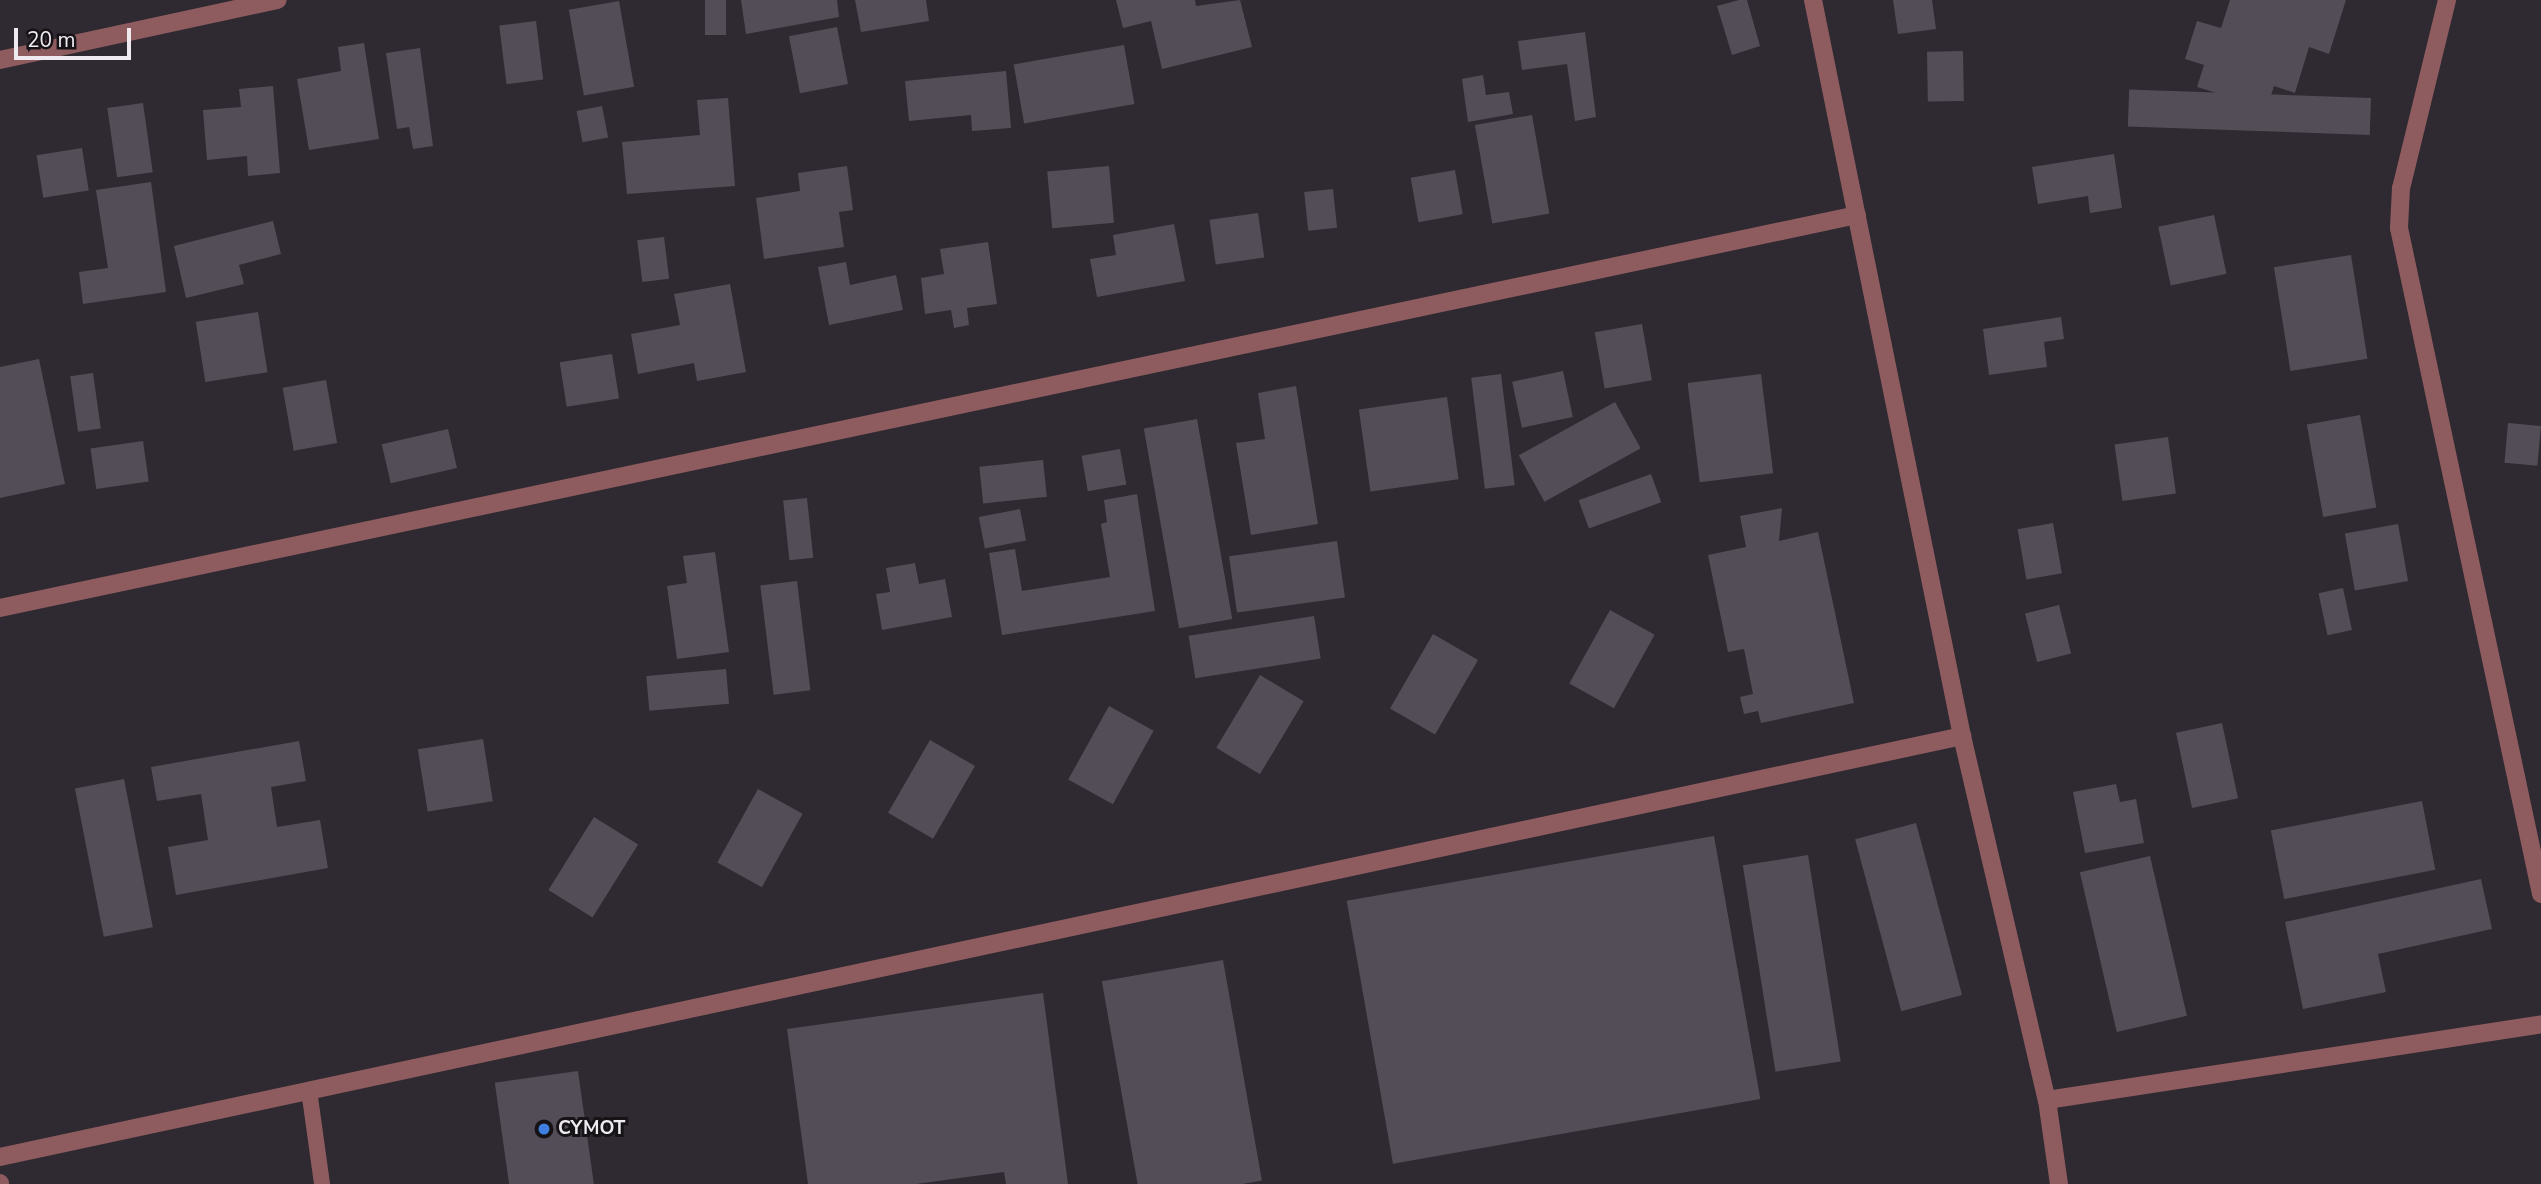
<!DOCTYPE html>
<html>
<head>
<meta charset="utf-8">
<style>
	body { margin:0 }
	#map { position:relative; width:2541px; height:1184px; overflow:hidden; background:#2f2932; font-family:"Nunito Sans",sans-serif }
	div>[style] { position:absolute }
	.building>* { inset:0; background:#534d57; transform-origin:0 0 }
	.service>* { height:16px; margin:-8px; padding:0 8px; transform-origin:8px; border-radius:8px; background:#8e5c5e }
	.minor>* { height:18px; margin:-9px; padding:0 9px; transform-origin:9px; border-radius:9px; background:#8e5c5e }
	.dots>* { width:19px; height:19px; translate:-50% -50%; box-sizing:border-box; border:4px solid #161317; border-radius:50% }
	span { translate:-50% -50%; white-space:nowrap; text-align:center; line-height:1.15; -webkit-text-stroke:6px #161317; paint-order:stroke }
	.poi-label { font-size:19px; color:#eeeaf0; font-weight:700 }
	.left { translate:0 -50%; text-align:left }
	.scale { position:absolute; left:14px; top:28px; width:117px; height:32px; box-sizing:border-box; border:4px solid #eeeaf0; border-top:0; padding-left:9px; font-size:21px; line-height:24px; white-space:nowrap; color:#eeeaf0; -webkit-text-stroke:5px #161317; paint-order:stroke }
</style>
</head>
<body>
<div id="map">
	<div class="building">
		<i style="left:705px;top:0;width:21px;height:35px"></i>
		<i style="clip-path:polygon(741px 0,837px 0,839px 17px,746px 34px)"></i>
		<i style="clip-path:polygon(855px 0,926px 0,929px 21px,861px 32px)"></i>
		<i style="clip-path:polygon(1116px 0,1195px 0,1196px 6px,1240px 0,1252px 47px,1162px 69px,1151px 21px,1123px 28px)"></i>
		<i style="clip-path:polygon(1739px 0,1747px 0,1760px 46px,1732px 55px,1717px 6px)"></i>
		<i style="clip-path:polygon(1893px 0,1932px 0,1936px 29px,1898px 34px)"></i>
		<i style="clip-path:polygon(2230px 0,2346px 0,2329px 54px,2309px 47px,2295px 93px,2274px 86px,2267px 108px,2197px 87px,2204px 65px,2185px 59px,2197px 21px,2221px 28px)"></i>
		<i style="left:619px;top:1px;width:87px;height:51px;rotate:80deg"></i>
		<i style="left:536px;top:21px;width:59px;height:37px;rotate:83deg"></i>
		<i style="left:837px;top:27px;width:58px;height:49px;rotate:79deg"></i>
		<i style="clip-path:polygon(1585px 32px,1596px 117px,1575px 121px,1567px 64px,1522px 70px,1518px 41px)"></i>
		<i style="clip-path:polygon(364px 43px,379px 139px,309px 150px,297px 79px,341px 71px,338px 47px)"></i>
		<i style="left:1124px;top:45px;width:60px;height:112px;rotate:80deg"></i>
		<i style="clip-path:polygon(420px 48px,433px 146px,413px 149px,409px 127px,397px 129px,386px 53px)"></i>
		<i style="left:1963px;top:51px;width:50px;height:36px;rotate:89deg"></i>
		<i style="clip-path:polygon(1006px 71px,1011px 128px,972px 131px,971px 115px,909px 121px,905px 81px)"></i>
		<i style="clip-path:polygon(1483px 75px,1486px 95px,1509px 92px,1513px 114px,1468px 122px,1462px 79px)"></i>
		<i style="clip-path:polygon(273px 86px,280px 173px,248px 176px,247px 156px,207px 160px,203px 110px,241px 107px,239px 89px)"></i>
		<i style="clip-path:polygon(728px 98px,735px 186px,627px 194px,622px 142px,700px 135px,697px 100px)"></i>
		<i style="left:2371px;top:98px;width:37px;height:242px;rotate:92deg"></i>
		<i style="left:143px;top:103px;width:70px;height:36px;rotate:82deg"></i>
		<i style="left:602px;top:106px;width:32px;height:26px;rotate:79deg"></i>
		<i style="left:1532px;top:115px;width:100px;height:58px;rotate:80deg"></i>
		<i style="left:82px;top:148px;width:43px;height:46px;rotate:81deg"></i>
		<i style="clip-path:polygon(2114px 154px,2122px 208px,2090px 213px,2088px 196px,2038px 204px,2032px 167px)"></i>
		<i style="clip-path:polygon(847px 166px,853px 210px,839px 212px,844px 247px,764px 259px,756px 198px,800px 191px,798px 173px)"></i>
		<i style="left:1109px;top:166px;width:57px;height:62px;rotate:85deg"></i>
		<i style="left:1455px;top:170px;width:45px;height:45px;rotate:80deg"></i>
		<i style="clip-path:polygon(151px 182px,166px 292px,83px 304px,79px 272px,108px 268px,96px 190px)"></i>
		<i style="left:1333px;top:189px;width:39px;height:29px;rotate:84deg"></i>
		<i style="left:1258px;top:213px;width:45px;height:49px;rotate:82deg"></i>
		<i style="left:2214px;top:215px;width:60px;height:57px;rotate:78deg"></i>
		<i style="clip-path:polygon(273px 221px,281px 254px,239px 265px,244px 284px,186px 298px,174px 246px)"></i>
		<i style="clip-path:polygon(1174px 224px,1185px 281px,1097px 297px,1090px 259px,1116px 255px,1113px 235px)"></i>
		<i style="left:664px;top:237px;width:42px;height:27px;rotate:83deg"></i>
		<i style="clip-path:polygon(988px 242px,997px 304px,967px 308px,969px 325px,954px 328px,951px 310px,925px 314px,921px 278px,944px 274px,940px 249px)"></i>
		<i style="left:2351px;top:255px;width:105px;height:78px;rotate:81deg"></i>
		<i style="clip-path:polygon(846px 262px,850px 285px,896px 275px,903px 310px,829px 325px,818px 267px)"></i>
		<i style="clip-path:polygon(730px 284px,746px 372px,697px 381px,694px 363px,638px 374px,631px 334px,680px 325px,674px 294px)"></i>
		<i style="left:258px;top:312px;width:61px;height:63px;rotate:81deg"></i>
		<i style="clip-path:polygon(2061px 317px,2064px 339px,2044px 342px,2047px 367px,1989px 375px,1983px 329px)"></i>
		<i style="left:1642px;top:324px;width:57px;height:48px;rotate:80deg"></i>
		<i style="left:612px;top:354px;width:45px;height:53px;rotate:81deg"></i>
		<i style="clip-path:polygon(39px 359px,65px 484px,0 498px,0 367px)"></i>
		<i style="left:1563px;top:371px;width:47px;height:52px;rotate:78deg"></i>
		<i style="left:93px;top:373px;width:56px;height:23px;rotate:82deg"></i>
		<i style="left:1501px;top:374px;width:112px;height:30px;rotate:83deg"></i>
		<i style="left:1761px;top:374px;width:100px;height:74px;rotate:83deg"></i>
		<i style="left:326px;top:380px;width:64px;height:44px;rotate:80deg"></i>
		<i style="clip-path:polygon(1296px 386px,1318px 524px,1251px 535px,1236px 443px,1265px 439px,1258px 393px)"></i>
		<i style="left:1447px;top:397px;width:83px;height:89px;rotate:82deg"></i>
		<i style="left:1615px;top:402px;width:53px;height:110px;rotate:61deg"></i>
		<i style="left:2360px;top:415px;width:94px;height:54px;rotate:80deg"></i>
		<i style="left:1197px;top:419px;width:203px;height:54px;rotate:80deg"></i>
		<i style="left:2508px;top:423px;width:33px;height:40px;rotate:5deg"></i>
		<i style="left:448px;top:429px;width:40px;height:68px;rotate:77deg"></i>
		<i style="left:2168px;top:437px;width:57px;height:54px;rotate:82deg"></i>
		<i style="left:143px;top:441px;width:41px;height:53px;rotate:82deg"></i>
		<i style="left:1120px;top:449px;width:36px;height:39px;rotate:80deg"></i>
		<i style="left:1043px;top:460px;width:37px;height:64px;rotate:84deg"></i>
		<i style="left:1651px;top:474px;width:30px;height:77px;rotate:70deg"></i>
		<i style="clip-path:polygon(1137px 494px,1155px 611px,1002px 635px,989px 553px,1015px 549px,1022px 591px,1110px 577px,1101px 524px,1107px 522px,1104px 500px)"></i>
		<i style="left:807px;top:498px;width:60px;height:24px;rotate:84deg"></i>
		<i style="clip-path:polygon(1782px 508px,1779px 541px,1818px 532px,1854px 703px,1761px 723px,1758px 711px,1744px 714px,1740px 697px,1753px 694px,1744px 649px,1728px 652px,1708px 555px,1746px 547px,1740px 516px)"></i>
		<i style="left:1020px;top:509px;width:32px;height:42px;rotate:79deg"></i>
		<i style="left:2053px;top:523px;width:51px;height:36px;rotate:80deg"></i>
		<i style="left:2398px;top:524px;width:58px;height:54px;rotate:80deg"></i>
		<i style="left:1337px;top:541px;width:57px;height:109px;rotate:82deg"></i>
		<i style="clip-path:polygon(715px 552px,729px 652px,677px 659px,667px 586px,687px 583px,683px 556px)"></i>
		<i style="clip-path:polygon(915px 563px,919px 584px,945px 579px,952px 617px,882px 630px,876px 594px,890px 592px,886px 568px)"></i>
		<i style="left:797px;top:581px;width:110px;height:37px;rotate:83deg"></i>
		<i style="left:2343px;top:588px;width:43px;height:25px;rotate:78deg"></i>
		<i style="left:2059px;top:605px;width:50px;height:35px;rotate:76deg"></i>
		<i style="left:1610px;top:610px;width:51px;height:84px;rotate:29deg"></i>
		<i style="left:1314px;top:616px;width:43px;height:127px;rotate:81deg"></i>
		<i style="left:1433px;top:634px;width:52px;height:86px;rotate:30deg"></i>
		<i style="left:726px;top:669px;width:35px;height:80px;rotate:85deg"></i>
		<i style="left:1260px;top:675px;width:51px;height:85px;rotate:31deg"></i>
		<i style="left:1109px;top:706px;width:51px;height:84px;rotate:29deg"></i>
		<i style="left:2222px;top:723px;width:77px;height:47px;rotate:78deg"></i>
		<i style="left:483px;top:739px;width:63px;height:66px;rotate:81deg"></i>
		<i style="left:930px;top:740px;width:52px;height:84px;rotate:30deg"></i>
		<i style="clip-path:polygon(299px 741px,306px 781px,271px 787px,277px 827px,320px 820px,328px 868px,176px 895px,168px 847px,208px 840px,201px 794px,157px 801px,151px 767px)"></i>
		<i style="left:124px;top:779px;width:151px;height:50px;rotate:79deg"></i>
		<i style="clip-path:polygon(2116px 784px,2120px 802px,2136px 799px,2144px 843px,2085px 853px,2073px 792px)"></i>
		<i style="left:758px;top:789px;width:51px;height:84px;rotate:29deg"></i>
		<i style="left:2422px;top:801px;width:70px;height:154px;rotate:79deg"></i>
		<i style="left:594px;top:817px;width:52px;height:86px;rotate:32deg"></i>
		<i style="left:1916px;top:823px;width:178px;height:63px;rotate:75deg"></i>
		<i style="left:1714px;top:836px;width:267px;height:373px;rotate:80deg"></i>
		<i style="left:1808px;top:855px;width:209px;height:66px;rotate:81deg"></i>
		<i style="left:2150px;top:856px;width:164px;height:72px;rotate:77deg"></i>
		<i style="clip-path:polygon(2481px 879px,2492px 929px,2378px 954px,2386px 992px,2303px 1009px,2285px 922px)"></i>
		<i style="left:1223px;top:960px;width:224px;height:123px;rotate:80deg"></i>
		<i style="clip-path:polygon(1043px 993px,1068px 1184px,1006px 1184px,1004px 1172px,916px 1184px,808px 1184px,787px 1029px)"></i>
		<i style="left:578px;top:1071px;width:114px;height:84px;rotate:82deg"></i>
	</div>
	<div class="service">
		<i style="left:309px;top:1090px;width:95px;rotate:82.1deg"></i>
	</div>
	<div class="minor">
		<i style="left:1813px;top:0;width:751px;rotate:78.56deg"></i>
		<i style="left:1962px;top:736px;width:374px;rotate:76.9deg"></i>
		<i style="left:2047px;top:1100px;width:85px;rotate:81.9deg"></i>
		<i style="left:2447px;top:0;width:194px;rotate:103.7deg"></i>
		<i style="left:2401px;top:188px;width:40px;rotate:92.9deg"></i>
		<i style="left:2399px;top:228px;width:681px;rotate:77.96deg"></i>
		<i style="left:0;top:60px;width:284px;rotate:-12.2deg"></i>
		<i style="left:0;top:608px;width:1898px;rotate:-11.95deg"></i>
		<i style="left:2047px;top:1100px;width:500px;rotate:-8.7deg"></i>
		<i style="left:0;top:1157px;width:2007px;rotate:-12.11deg"></i>
		<i style="left:0;top:1183px;width:1px;rotate:90deg"></i>
	</div>
	<div class="dots">
		<i style="left:544px;top:1129px;background:#3f7fe0"></i>
	</div>
	<div class="poi-label">
		<span class="left" style="left:558px;top:1129px">CYMOT</span>
	</div>
	<div class="scale">20 m</div>
</div>
</body>
</html>
